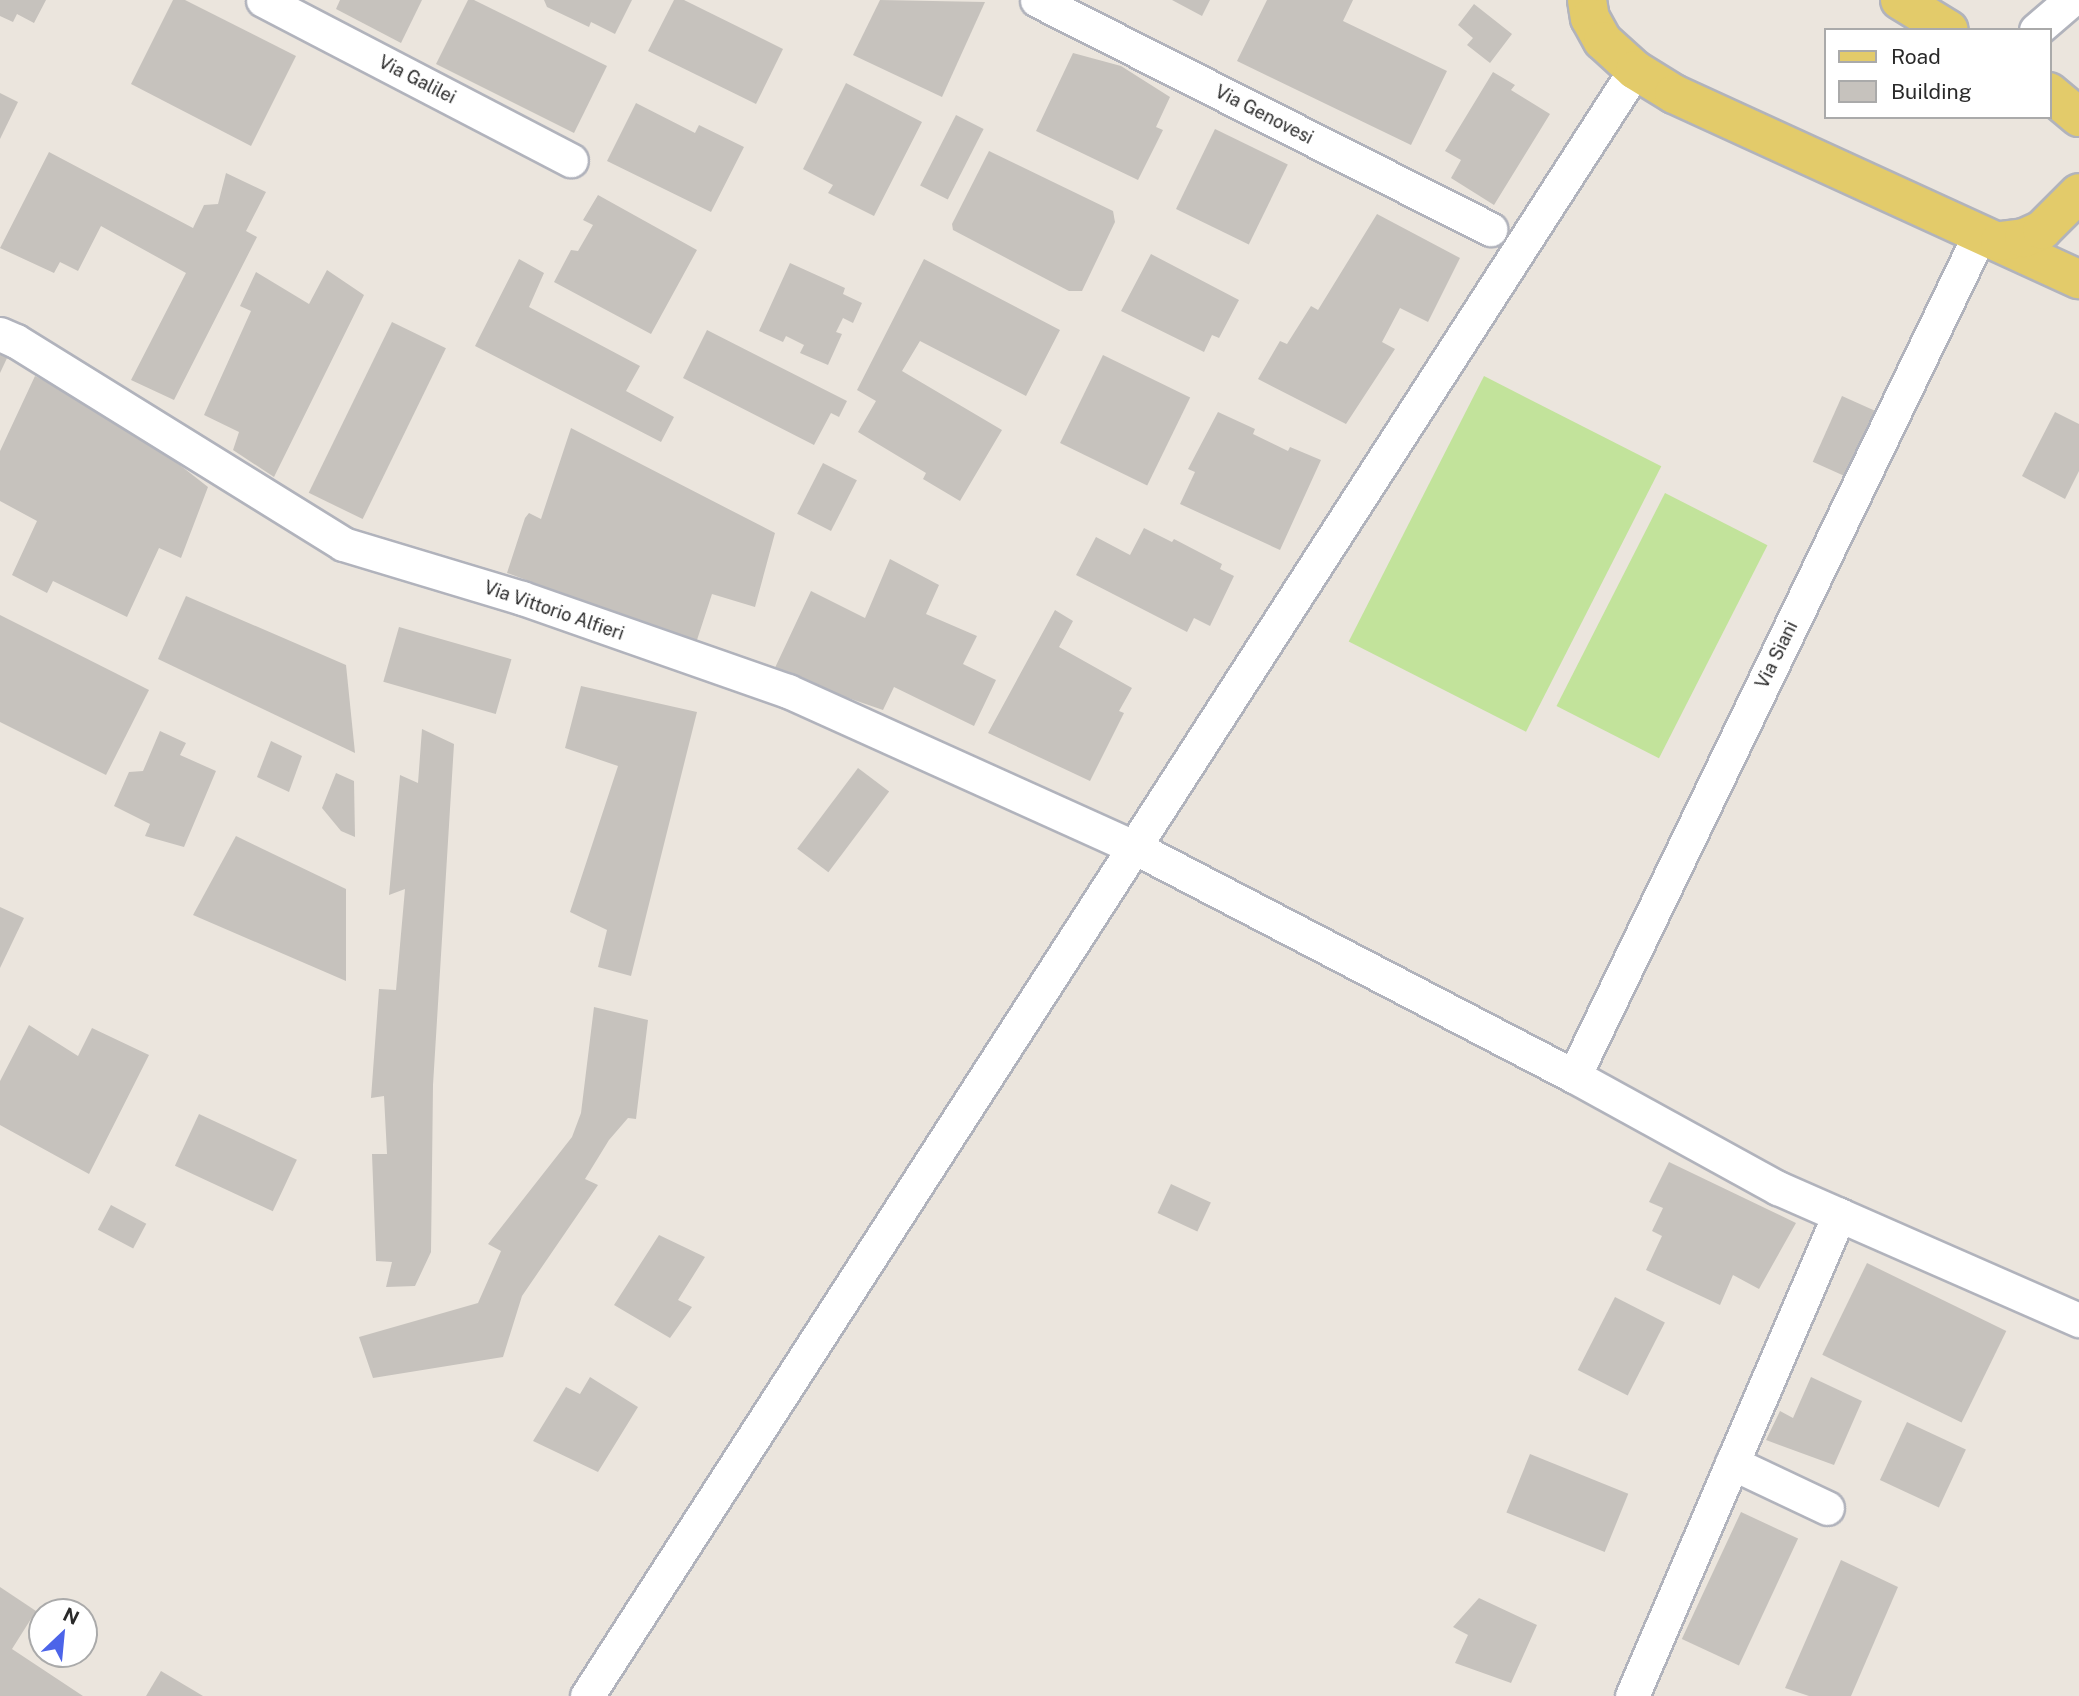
<!DOCTYPE html>
<html>
<head>
<meta charset="utf-8">
<style>
	body { margin:0 }
	#map { position:relative; width:2079px; height:1696px; overflow:hidden; background:#ebe5dd; font-family:"Public Sans",sans-serif }
	div>[style] { position:absolute }
	.pitch>* { inset:0; background:#c2e39b; transform-origin:0 0 }
	.building>* { inset:0; background:#c6c2bd; transform-origin:0 0 }
	.roads { filter:drop-shadow(2px 0 #b1b3bc) drop-shadow(-2px 0 #b1b3bc) drop-shadow(0 2px #b1b3bc) drop-shadow(0 -2px #b1b3bc) }
	.minor>* { height:33px; margin:-16.5px; padding:0 16.5px; transform-origin:16.5px; border-radius:16.5px; background:#fff }
	.primary>* { height:38px; margin:-19px; padding:0 19px; transform-origin:19px; border-radius:19px; background:#e3cb6a }
	span { translate:-50% -50%; white-space:nowrap; text-align:center; line-height:1.15; -webkit-text-stroke:6px #fff; paint-order:stroke }
	.street-label { font-size:18px; color:#2a2a2a }
	.legend { position:absolute; left:1824px; top:28px; width:228px; height:91px; box-sizing:border-box; background:#fff; border:2px solid #aaa; margin:0; padding:9px 12px; list-style:none; font-size:21px; color:#2a2a2a }
	.legend li { display:flex; align-items:center; gap:14px; height:35px }
	.legend b { width:35px; border:2px solid #aaa }
	.north { position:absolute; left:28px; top:1598px; width:70px; height:70px; box-sizing:border-box; background:#fff; border:2px solid #aaa; border-radius:50%; rotate:26deg; font-size:19px; font-weight:700; line-height:28px; text-align:center; color:#2a2a2a }
	.north::after { content:''; display:block; margin:auto; width:24px; height:32px; background:#4c64e9; clip-path:polygon(50% 0,100% 100%,50% 72%,0 100%) }
</style>
</head>
<body>
<div id="map">
	<div class="pitch">
		<i style="left:1484px;top:376px;width:199px;height:298px;rotate:27deg"></i>
		<i style="left:1665px;top:493px;width:115px;height:239px;rotate:27deg"></i>
	</div>
	<div class="building">
		<i style="clip-path:polygon(0 0,46px 0,34px 23px,17px 14px,13px 22px,0 16px)"></i>
		<i style="clip-path:polygon(173px 0,185px 0,296px 56px,251px 146px,131px 84px)"></i>
		<i style="clip-path:polygon(340px 0,422px 0,401px 43px,336px 9px)"></i>
		<i style="clip-path:polygon(468px 0,474px 0,607px 66px,574px 133px,436px 64px)"></i>
		<i style="clip-path:polygon(544px 0,632px 0,615px 34px,591px 22px,589px 27px,547px 7px)"></i>
		<i style="clip-path:polygon(674px 0,684px 0,783px 49px,756px 104px,648px 51px)"></i>
		<i style="clip-path:polygon(880px 0,985px 2px,942px 97px,853px 55px)"></i>
		<i style="clip-path:polygon(1172px 0,1210px 0,1202px 16px)"></i>
		<i style="clip-path:polygon(1267px 0,1353px 0,1343px 21px,1447px 71px,1411px 145px,1237px 61px)"></i>
		<i style="clip-path:polygon(1474px 4px,1512px 34px,1490px 63px,1467px 45px,1473px 38px,1458px 25px)"></i>
		<i style="clip-path:polygon(1073px 53px,1121px 66px,1170px 97px,1156px 127px,1163px 130px,1138px 180px,1036px 131px)"></i>
		<i style="clip-path:polygon(1493px 72px,1515px 85px,1511px 90px,1550px 114px,1494px 205px,1451px 178px,1461px 160px,1445px 151px)"></i>
		<i style="clip-path:polygon(846px 83px,922px 122px,874px 216px,828px 193px,833px 185px,803px 169px)"></i>
		<i style="clip-path:polygon(0 93px,18px 102px,0 139px)"></i>
		<i style="clip-path:polygon(636px 103px,695px 133px,699px 125px,744px 147px,711px 212px,607px 161px)"></i>
		<i style="left:956px;top:115px;width:31px;height:79px;rotate:27deg"></i>
		<i style="left:1215px;top:129px;width:81px;height:89px;rotate:26deg"></i>
		<i style="clip-path:polygon(989px 151px,1113px 211px,1115px 222px,1082px 291px,1069px 291px,953px 230px,952px 224px)"></i>
		<i style="clip-path:polygon(49px 152px,193px 228px,204px 205px,218px 204px,226px 173px,266px 192px,246px 231px,257px 237px,174px 400px,131px 380px,186px 273px,101px 226px,78px 271px,60px 262px,54px 273px,0 248px)"></i>
		<i style="clip-path:polygon(598px 195px,697px 250px,651px 334px,554px 282px,571px 250px,578px 251px,593px 225px,583px 220px)"></i>
		<i style="clip-path:polygon(1377px 214px,1460px 258px,1428px 322px,1400px 308px,1382px 342px,1395px 349px,1346px 424px,1258px 379px,1280px 341px,1287px 344px,1311px 306px,1318px 310px)"></i>
		<i style="clip-path:polygon(1151px 254px,1239px 300px,1219px 338px,1212px 335px,1204px 352px,1121px 311px)"></i>
		<i style="clip-path:polygon(519px 259px,544px 273px,529px 307px,640px 366px,626px 391px,674px 417px,661px 442px,475px 346px)"></i>
		<i style="clip-path:polygon(924px 259px,1060px 330px,1026px 396px,920px 341px,902px 371px,1002px 430px,960px 501px,923px 479px,926px 473px,858px 432px,876px 401px,857px 390px)"></i>
		<i style="clip-path:polygon(790px 263px,845px 288px,843px 294px,862px 303px,853px 323px,843px 318px,836px 332px,842px 334px,828px 365px,800px 353px,804px 345px,786px 336px,783px 342px,759px 331px)"></i>
		<i style="clip-path:polygon(327px 270px,364px 295px,274px 477px,233px 450px,239px 432px,204px 415px,251px 311px,240px 306px,256px 272px,309px 304px)"></i>
		<i style="left:392px;top:322px;width:60px;height:190px;rotate:26deg"></i>
		<i style="clip-path:polygon(707px 330px,847px 401px,839px 417px,831px 413px,814px 445px,683px 378px)"></i>
		<i style="clip-path:polygon(0 353px,8px 356px,0 373px)"></i>
		<i style="left:1103px;top:355px;width:97px;height:98px;rotate:26deg"></i>
		<i style="clip-path:polygon(35px 376px,117px 416px,208px 487px,181px 558px,159px 548px,127px 617px,53px 581px,47px 593px,12px 575px,37px 521px,0 501px,0 451px)"></i>
		<i style="left:1842px;top:396px;width:36px;height:72px;rotate:24deg"></i>
		<i style="clip-path:polygon(1218px 412px,1255px 429px,1253px 434px,1288px 451px,1290px 447px,1321px 460px,1280px 550px,1180px 504px,1195px 472px,1188px 469px)"></i>
		<i style="clip-path:polygon(2055px 412px,2079px 424px,2079px 471px,2065px 499px,2022px 476px)"></i>
		<i style="clip-path:polygon(571px 428px,775px 533px,755px 607px,712px 594px,696px 643px,507px 573px,525px 518px,529px 513px,541px 519px)"></i>
		<i style="left:823px;top:463px;width:38px;height:57px;rotate:27deg"></i>
		<i style="clip-path:polygon(1144px 528px,1172px 542px,1174px 539px,1222px 564px,1220px 569px,1234px 576px,1210px 626px,1194px 618px,1187px 632px,1076px 575px,1096px 537px,1130px 555px)"></i>
		<i style="clip-path:polygon(890px 559px,939px 585px,926px 614px,977px 636px,963px 664px,996px 680px,974px 726px,894px 687px,883px 710px,773px 672px,811px 591px,865px 618px)"></i>
		<i style="clip-path:polygon(186px 596px,346px 665px,355px 753px,158px 659px)"></i>
		<i style="clip-path:polygon(1055px 610px,1073px 621px,1059px 647px,1132px 688px,1119px 711px,1124px 713px,1090px 781px,988px 733px)"></i>
		<i style="clip-path:polygon(0 615px,149px 690px,106px 775px,0 722px)"></i>
		<i style="left:399px;top:627px;width:117px;height:57px;rotate:16deg"></i>
		<i style="clip-path:polygon(581px 686px,697px 712px,631px 976px,598px 967px,607px 930px,570px 912px,618px 766px,565px 748px)"></i>
		<i style="clip-path:polygon(422px 729px,454px 744px,433px 1085px,431px 1252px,415px 1286px,386px 1287px,392px 1262px,376px 1261px,372px 1154px,387px 1154px,384px 1096px,371px 1098px,379px 989px,396px 990px,405px 889px,389px 895px,400px 775px,418px 783px)"></i>
		<i style="clip-path:polygon(160px 731px,186px 743px,180px 755px,216px 771px,184px 847px,145px 836px,150px 824px,114px 806px,129px 772px,143px 771px)"></i>
		<i style="clip-path:polygon(271px 741px,302px 756px,289px 792px,257px 777px)"></i>
		<i style="left:858px;top:768px;width:39px;height:101px;rotate:37deg"></i>
		<i style="clip-path:polygon(336px 773px,354px 781px,355px 837px,341px 831px,322px 808px)"></i>
		<i style="clip-path:polygon(236px 836px,346px 889px,346px 981px,193px 915px)"></i>
		<i style="clip-path:polygon(0 907px,24px 918px,0 968px)"></i>
		<i style="clip-path:polygon(594px 1007px,648px 1020px,636px 1119px,628px 1118px,609px 1140px,585px 1179px,598px 1185px,522px 1296px,503px 1357px,373px 1378px,359px 1337px,478px 1303px,501px 1251px,488px 1244px,572px 1137px,581px 1113px)"></i>
		<i style="clip-path:polygon(29px 1025px,78px 1056px,92px 1028px,149px 1055px,89px 1174px,0 1125px,0 1081px)"></i>
		<i style="left:199px;top:1114px;width:108px;height:57px;rotate:25deg"></i>
		<i style="clip-path:polygon(1669px 1162px,1796px 1223px,1759px 1289px,1733px 1275px,1720px 1305px,1646px 1270px,1662px 1236px,1652px 1231px,1663px 1208px,1649px 1202px)"></i>
		<i style="left:1171px;top:1184px;width:44px;height:32px;rotate:25deg"></i>
		<i style="left:111px;top:1205px;width:40px;height:28px;rotate:28deg"></i>
		<i style="clip-path:polygon(659px 1235px,705px 1257px,678px 1300px,692px 1307px,670px 1338px,614px 1305px)"></i>
		<i style="left:1867px;top:1263px;width:155px;height:102px;rotate:26deg"></i>
		<i style="left:1615px;top:1297px;width:56px;height:82px;rotate:27deg"></i>
		<i style="clip-path:polygon(590px 1377px,638px 1407px,598px 1472px,533px 1441px,566px 1387px,580px 1394px)"></i>
		<i style="clip-path:polygon(1811px 1377px,1862px 1401px,1834px 1465px,1766px 1440px,1780px 1411px,1793px 1418px)"></i>
		<i style="left:1907px;top:1422px;width:65px;height:64px;rotate:25deg"></i>
		<i style="left:1530px;top:1454px;width:106px;height:63px;rotate:22deg"></i>
		<i style="left:1741px;top:1512px;width:63px;height:140px;rotate:25deg"></i>
		<i style="clip-path:polygon(1841px 1560px,1898px 1587px,1851px 1696px,1809px 1696px,1785px 1688px)"></i>
		<i style="clip-path:polygon(0 1587px,36px 1611px,12px 1649px,83px 1696px,0 1696px)"></i>
		<i style="clip-path:polygon(1479px 1598px,1537px 1625px,1511px 1683px,1455px 1663px,1468px 1635px,1453px 1627px)"></i>
		<i style="clip-path:polygon(161px 1671px,203px 1696px,146px 1696px)"></i>
	</div>
	<div class="roads">
		<div class="minor">
			<i style="left:263px;top:0;width:347px;rotate:27.5deg"></i>
			<i style="left:1037px;top:0;width:508px;rotate:26.82deg"></i>
			<i style="left:2036px;top:30px;width:46px;rotate:-40.6deg"></i>
			<i style="left:0;top:334px;width:17px;rotate:24deg"></i>
			<i style="left:16px;top:341px;width:385px;rotate:31.8deg"></i>
			<i style="left:343px;top:544px;width:187px;rotate:16.8deg"></i>
			<i style="left:522px;top:598px;width:282px;rotate:19.3deg"></i>
			<i style="left:788px;top:691px;width:377px;rotate:24.3deg"></i>
			<i style="left:1132px;top:846px;width:498px;rotate:27.5deg"></i>
			<i style="left:1574px;top:1076px;width:233px;rotate:28.8deg"></i>
			<i style="left:1778px;top:1188px;width:329px;rotate:23.7deg"></i>
			<i style="left:1574px;top:1076px;width:935px;rotate:-64.26deg"></i>
			<i style="left:1732px;top:1463px;width:105px;rotate:25.3deg"></i>
			<i style="left:587px;top:1696px;width:1934px;rotate:-57.2deg"></i>
			<i style="left:1632px;top:1696px;width:524px;rotate:-66.72deg"></i>
		</div>
		<div class="primary">
			<i style="left:1587px;top:0;width:18px;rotate:81deg"></i>
			<i style="left:1590px;top:18px;width:26px;rotate:61deg"></i>
			<i style="left:1603px;top:41px;width:43px;rotate:42.2deg"></i>
			<i style="left:1635px;top:70px;width:46px;rotate:31.6deg"></i>
			<i style="left:1674px;top:94px;width:445px;rotate:24.6deg"></i>
			<i style="left:1900px;top:0;width:57px;rotate:31.5deg"></i>
			<i style="left:2049px;top:92px;width:39px;rotate:40deg"></i>
			<i style="left:2000px;top:241px;width:24px;rotate:-7deg"></i>
			<i style="left:2024px;top:238px;width:20px;rotate:-24deg"></i>
			<i style="left:2042px;top:230px;width:52px;rotate:-45deg"></i>
		</div>
	</div>
	<div class="street-label">
		<span style="left:417px;top:80px;rotate:27deg">Via Galilei</span>
		<span style="left:1264px;top:115px;rotate:27deg">Via Genovesi</span>
		<span style="left:554px;top:611px;rotate:19deg">Via Vittorio Alfieri</span>
		<span style="left:1777px;top:655px;rotate:-64deg">Via Siani</span>
	</div>
	<ul class="legend">
	<li><b style="height:9px;background:#e3cb6a"></b>Road</li>
	<li><b style="height:19px;background:#c6c2bd"></b>Building</li>
	</ul>
	<div class="north">N</div>
</div>
</body>
</html>
